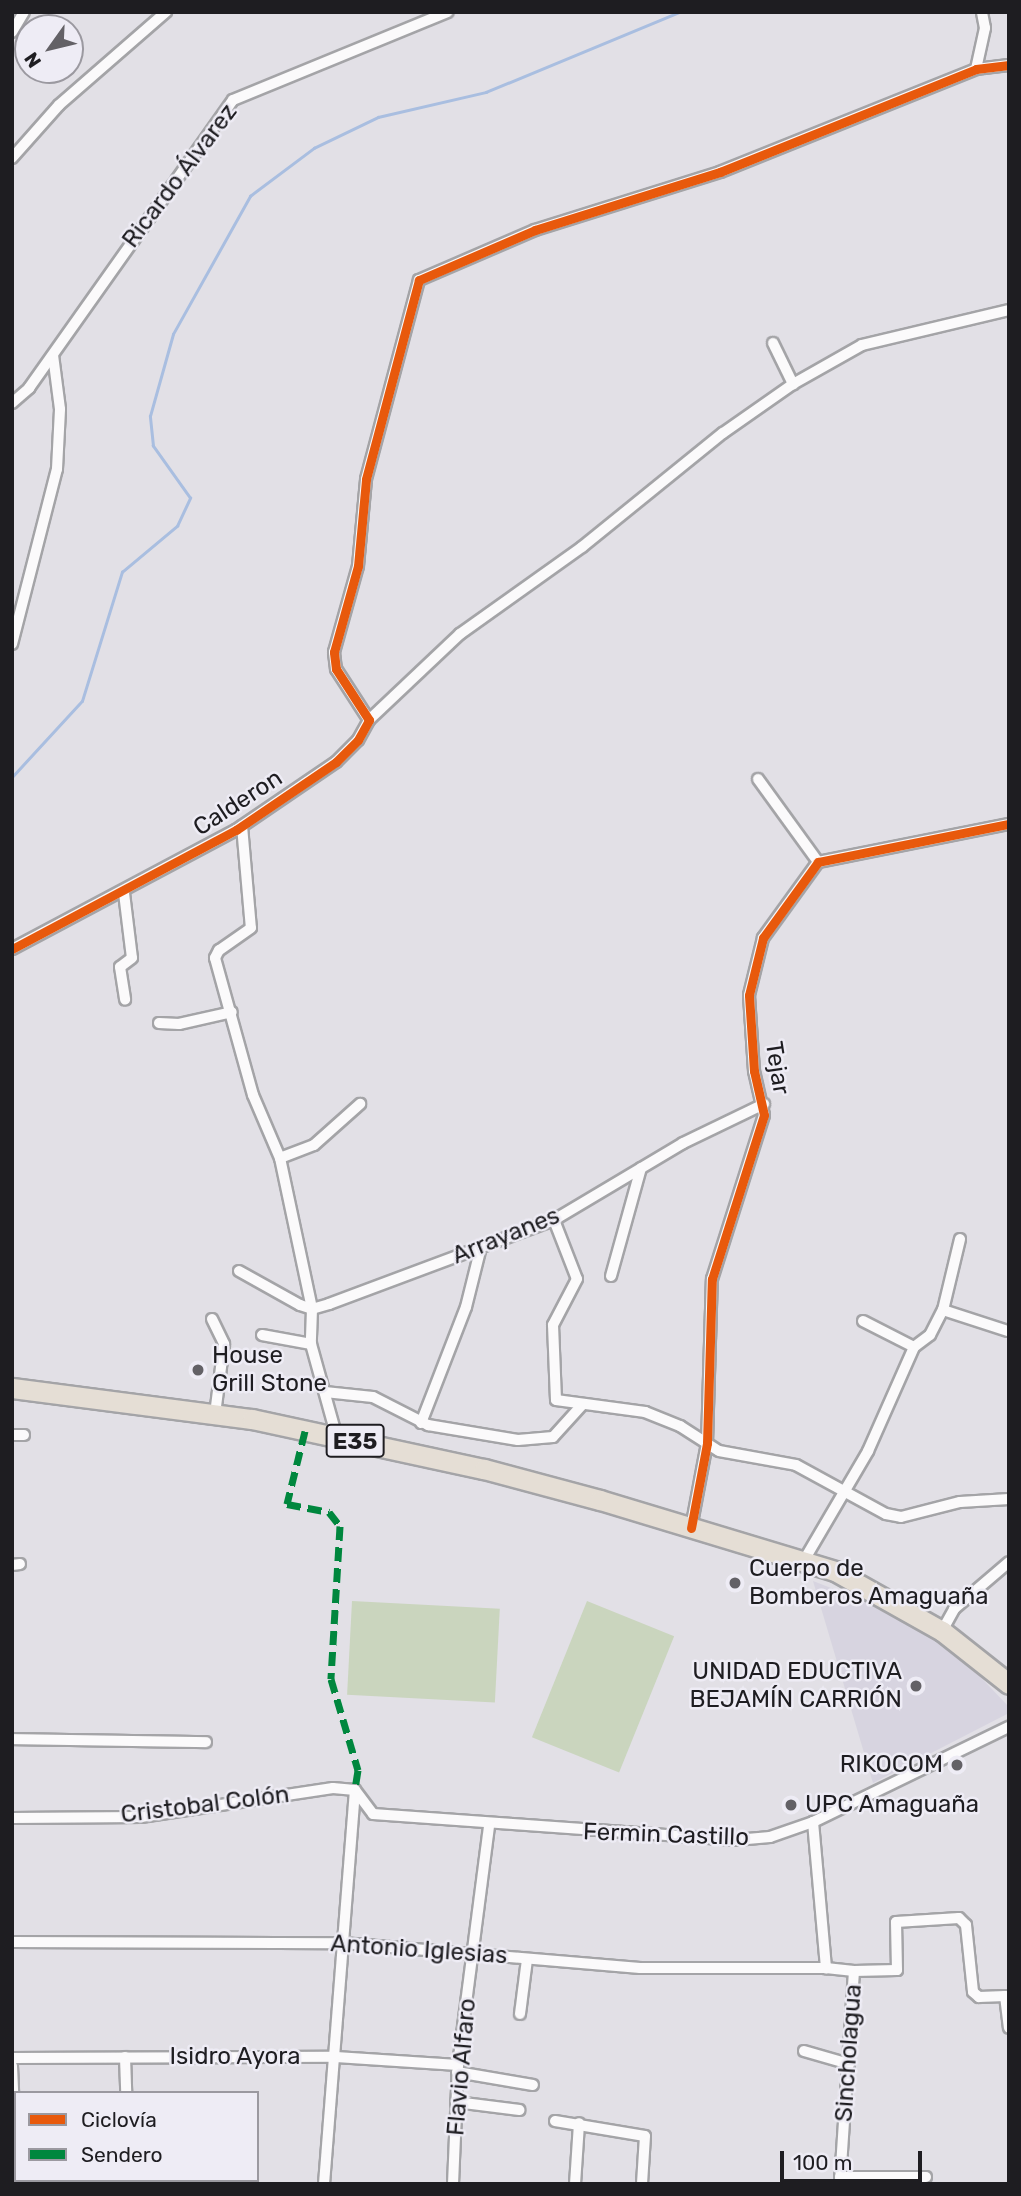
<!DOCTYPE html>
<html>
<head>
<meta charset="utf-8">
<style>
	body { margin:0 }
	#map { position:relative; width:1021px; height:2196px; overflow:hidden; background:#e2e0e6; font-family:Rubik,sans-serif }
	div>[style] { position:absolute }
	.built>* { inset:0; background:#d7d4e0 }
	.green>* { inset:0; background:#cad5be; transform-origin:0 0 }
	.stream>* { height:2.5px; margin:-1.25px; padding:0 1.25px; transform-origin:1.25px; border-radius:1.25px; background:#a9bee0 }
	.roads { filter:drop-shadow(2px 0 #a4a4a7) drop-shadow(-2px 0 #a4a4a7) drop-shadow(0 2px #a4a4a7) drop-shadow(0 -2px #a4a4a7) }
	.street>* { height:10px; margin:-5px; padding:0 5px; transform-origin:5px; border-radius:5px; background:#fbfafb }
	.highway>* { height:19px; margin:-9.5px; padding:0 9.5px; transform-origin:9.5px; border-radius:9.5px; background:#e5ded5 }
	.quiet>* { height:7px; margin-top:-3.5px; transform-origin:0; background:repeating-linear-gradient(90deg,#00873e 0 14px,transparent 0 21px) }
	.cycleway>* { height:9px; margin:-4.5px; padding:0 4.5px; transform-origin:4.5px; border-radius:4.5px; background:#e8590c }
	.dots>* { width:19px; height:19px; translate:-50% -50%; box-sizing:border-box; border:4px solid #eeecf5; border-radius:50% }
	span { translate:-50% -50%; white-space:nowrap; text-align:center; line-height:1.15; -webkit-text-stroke:5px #eeecf5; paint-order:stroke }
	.shield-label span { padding:2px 5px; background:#eeecf5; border:2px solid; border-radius:5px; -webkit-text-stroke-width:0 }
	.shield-label { font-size:23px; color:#1e1d21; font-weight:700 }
	.street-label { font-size:24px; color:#1e1d21 }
	.poi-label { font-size:24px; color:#1e1d21 }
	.left { translate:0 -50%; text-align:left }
	.right { translate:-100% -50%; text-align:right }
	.frame { position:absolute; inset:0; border:14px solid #1e1d21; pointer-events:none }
	.legend { position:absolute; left:14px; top:2091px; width:245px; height:91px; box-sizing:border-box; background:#eeecf5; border:2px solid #9b99a0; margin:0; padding:9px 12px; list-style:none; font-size:21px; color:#1e1d21 }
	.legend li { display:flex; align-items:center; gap:14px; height:35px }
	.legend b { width:35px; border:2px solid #9b99a0 }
	.north { position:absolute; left:14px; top:14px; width:70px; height:70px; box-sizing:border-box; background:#eeecf5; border:2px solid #9b99a0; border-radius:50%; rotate:236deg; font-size:19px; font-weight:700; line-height:28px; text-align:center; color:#1e1d21 }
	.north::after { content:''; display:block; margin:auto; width:24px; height:32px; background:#636166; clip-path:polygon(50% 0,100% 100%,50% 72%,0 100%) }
	.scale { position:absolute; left:780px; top:2151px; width:142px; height:32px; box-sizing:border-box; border:4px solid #1e1d21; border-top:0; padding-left:9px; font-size:21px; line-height:24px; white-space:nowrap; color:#1e1d21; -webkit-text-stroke:5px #eeecf5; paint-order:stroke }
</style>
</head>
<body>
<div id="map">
	<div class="built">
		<i style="clip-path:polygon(813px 1581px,900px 1615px,969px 1665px,1009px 1707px,1009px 1713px,873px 1783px)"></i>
	</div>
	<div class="green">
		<i style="left:352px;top:1601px;width:148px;height:94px;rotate:3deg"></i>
		<i style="left:587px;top:1601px;width:94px;height:147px;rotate:22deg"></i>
	</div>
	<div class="stream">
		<i style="left:12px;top:777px;width:103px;rotate:-47.4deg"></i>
		<i style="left:82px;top:701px;width:135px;rotate:-72.8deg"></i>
		<i style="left:122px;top:572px;width:72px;rotate:-39.9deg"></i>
		<i style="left:177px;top:526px;width:31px;rotate:-65deg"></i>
		<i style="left:190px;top:498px;width:64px;rotate:-125.4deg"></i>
		<i style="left:153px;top:446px;width:30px;rotate:-96deg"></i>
		<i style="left:150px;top:416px;width:85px;rotate:-74.3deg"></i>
		<i style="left:173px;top:334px;width:158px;rotate:-60.8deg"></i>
		<i style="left:250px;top:196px;width:80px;rotate:-36.9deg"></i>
		<i style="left:314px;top:148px;width:71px;rotate:-25.8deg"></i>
		<i style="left:378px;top:117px;width:111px;rotate:-13deg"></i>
		<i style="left:486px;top:92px;width:209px;rotate:-22.5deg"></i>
	</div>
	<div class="roads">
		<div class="street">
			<i style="left:12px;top:32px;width:23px;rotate:-59deg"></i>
			<i style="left:976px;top:69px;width:42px;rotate:-77.6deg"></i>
			<i style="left:985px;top:28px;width:16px;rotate:-101deg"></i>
			<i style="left:12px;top:158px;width:71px;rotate:-48.4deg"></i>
			<i style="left:59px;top:105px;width:142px;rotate:-41deg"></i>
			<i style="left:773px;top:343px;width:46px;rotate:64deg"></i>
			<i style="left:12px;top:403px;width:23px;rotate:-41deg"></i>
			<i style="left:29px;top:388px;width:353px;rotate:-54.7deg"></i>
			<i style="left:233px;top:100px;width:232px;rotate:-22.3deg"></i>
			<i style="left:12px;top:644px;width:181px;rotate:-75.6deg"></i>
			<i style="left:57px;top:469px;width:60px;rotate:-87.1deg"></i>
			<i style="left:60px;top:409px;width:54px;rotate:-97.4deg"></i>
			<i style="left:369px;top:720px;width:125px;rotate:-43.4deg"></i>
			<i style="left:460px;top:634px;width:150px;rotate:-35.5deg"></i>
			<i style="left:582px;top:547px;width:181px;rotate:-39deg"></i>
			<i style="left:723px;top:433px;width:85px;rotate:-35deg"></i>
			<i style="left:793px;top:384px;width:79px;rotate:-29.5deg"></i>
			<i style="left:862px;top:345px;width:151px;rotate:-13.4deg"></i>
			<i style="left:758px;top:779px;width:102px;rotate:54.1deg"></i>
			<i style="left:242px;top:826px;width:102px;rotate:85deg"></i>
			<i style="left:251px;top:928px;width:39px;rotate:145deg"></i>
			<i style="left:219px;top:950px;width:9px;rotate:117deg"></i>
			<i style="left:215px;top:958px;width:142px;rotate:74.5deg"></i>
			<i style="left:253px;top:1095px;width:69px;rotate:66.8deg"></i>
			<i style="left:280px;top:1158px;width:154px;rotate:78deg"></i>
			<i style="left:312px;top:1309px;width:35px;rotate:92deg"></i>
			<i style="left:311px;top:1344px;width:98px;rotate:74.5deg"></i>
			<i style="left:124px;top:893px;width:65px;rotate:83deg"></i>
			<i style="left:132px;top:958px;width:15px;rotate:143deg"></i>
			<i style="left:120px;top:967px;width:33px;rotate:81deg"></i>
			<i style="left:12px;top:949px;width:254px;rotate:-28deg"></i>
			<i style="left:236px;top:830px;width:121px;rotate:-34.2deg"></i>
			<i style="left:336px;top:762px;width:31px;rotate:-45deg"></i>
			<i style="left:358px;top:740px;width:23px;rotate:-61deg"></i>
			<i style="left:369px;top:720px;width:61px;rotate:-122.9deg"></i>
			<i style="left:336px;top:669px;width:17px;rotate:-97deg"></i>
			<i style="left:334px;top:652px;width:89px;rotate:-74.4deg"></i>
			<i style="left:358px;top:566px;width:87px;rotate:-84.7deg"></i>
			<i style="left:366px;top:479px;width:206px;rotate:-75.1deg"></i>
			<i style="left:419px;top:280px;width:126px;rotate:-23.3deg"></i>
			<i style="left:535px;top:230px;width:194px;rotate:-17.4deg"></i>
			<i style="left:720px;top:172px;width:276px;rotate:-21.9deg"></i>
			<i style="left:976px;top:69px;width:33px;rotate:-7deg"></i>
			<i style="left:159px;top:1023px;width:20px;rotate:3deg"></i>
			<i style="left:179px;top:1024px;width:54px;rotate:-12.8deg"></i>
			<i style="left:280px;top:1158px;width:36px;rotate:-21deg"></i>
			<i style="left:314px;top:1145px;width:62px;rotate:-41.7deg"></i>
			<i style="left:554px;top:1220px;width:63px;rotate:68.7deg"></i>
			<i style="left:577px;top:1279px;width:52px;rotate:117.6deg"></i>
			<i style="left:553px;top:1325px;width:75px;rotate:87.7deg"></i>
			<i style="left:556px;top:1400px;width:90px;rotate:7.7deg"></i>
			<i style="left:645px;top:1412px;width:38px;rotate:22deg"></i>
			<i style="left:680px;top:1426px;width:46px;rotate:32.7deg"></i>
			<i style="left:719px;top:1451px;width:78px;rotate:10.3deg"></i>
			<i style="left:796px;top:1465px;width:102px;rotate:28.6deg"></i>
			<i style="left:886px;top:1514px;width:15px;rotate:11deg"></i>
			<i style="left:901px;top:1517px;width:61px;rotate:-14.3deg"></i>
			<i style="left:960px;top:1502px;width:49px;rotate:-3.5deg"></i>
			<i style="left:239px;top:1271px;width:70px;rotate:29.1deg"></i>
			<i style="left:300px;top:1305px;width:13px;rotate:18deg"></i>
			<i style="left:312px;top:1309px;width:18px;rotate:-16deg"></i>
			<i style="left:329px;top:1304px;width:240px;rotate:-20.5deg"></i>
			<i style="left:554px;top:1220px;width:150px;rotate:-30.8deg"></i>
			<i style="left:683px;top:1143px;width:90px;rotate:-25.7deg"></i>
			<i style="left:611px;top:1276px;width:112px;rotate:-74.5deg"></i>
			<i style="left:943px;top:1310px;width:68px;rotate:17.9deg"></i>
			<i style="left:212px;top:1319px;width:28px;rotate:64deg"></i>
			<i style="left:224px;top:1344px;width:71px;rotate:97.3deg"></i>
			<i style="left:863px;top:1321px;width:57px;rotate:27deg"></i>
			<i style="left:262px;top:1335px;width:50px;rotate:10.4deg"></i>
			<i style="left:325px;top:1392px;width:48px;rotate:5.9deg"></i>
			<i style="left:373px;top:1397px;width:62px;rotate:27deg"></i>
			<i style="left:428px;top:1425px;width:91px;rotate:9.5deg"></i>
			<i style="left:518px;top:1440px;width:35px;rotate:-5deg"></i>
			<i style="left:553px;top:1437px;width:43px;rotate:-47.8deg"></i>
			<i style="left:421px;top:1423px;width:124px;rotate:-68.8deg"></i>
			<i style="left:466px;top:1307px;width:58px;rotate:-76deg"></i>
			<i style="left:12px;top:1435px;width:12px"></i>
			<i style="left:691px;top:1528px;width:86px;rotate:-79.3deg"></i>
			<i style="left:707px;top:1443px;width:164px;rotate:-88.3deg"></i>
			<i style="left:712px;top:1279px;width:172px;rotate:-72.4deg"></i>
			<i style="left:764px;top:1115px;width:45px;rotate:-102.8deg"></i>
			<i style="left:754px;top:1071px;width:76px;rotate:-93.8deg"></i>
			<i style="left:749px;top:995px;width:59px;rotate:-76.2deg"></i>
			<i style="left:763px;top:938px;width:94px;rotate:-54.1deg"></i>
			<i style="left:818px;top:862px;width:195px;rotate:-11.3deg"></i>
			<i style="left:803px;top:1562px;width:129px;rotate:-59.6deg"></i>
			<i style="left:868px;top:1451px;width:114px;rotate:-66.1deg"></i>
			<i style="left:914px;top:1347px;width:20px;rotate:-37deg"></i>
			<i style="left:930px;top:1335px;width:28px;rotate:-63deg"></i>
			<i style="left:943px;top:1310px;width:73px;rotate:-76.5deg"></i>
			<i style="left:12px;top:1565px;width:8px;rotate:-7deg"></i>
			<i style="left:942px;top:1631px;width:25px;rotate:-61deg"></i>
			<i style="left:954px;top:1609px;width:72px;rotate:-40.5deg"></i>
			<i style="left:12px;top:1739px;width:194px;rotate:0.9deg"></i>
			<i style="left:355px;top:1790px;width:30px;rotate:53deg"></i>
			<i style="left:373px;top:1814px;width:364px;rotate:4.1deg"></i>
			<i style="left:736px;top:1840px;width:34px;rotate:-5deg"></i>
			<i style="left:770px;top:1837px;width:46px;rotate:-19.2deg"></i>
			<i style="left:813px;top:1822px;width:218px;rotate:-25.9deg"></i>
			<i style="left:12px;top:1818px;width:129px;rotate:-0.4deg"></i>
			<i style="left:141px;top:1817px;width:194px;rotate:-8.6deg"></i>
			<i style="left:333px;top:1788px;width:22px;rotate:5deg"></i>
			<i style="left:813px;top:1822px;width:147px;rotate:84.9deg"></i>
			<i style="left:826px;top:1968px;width:28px;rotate:6deg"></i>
			<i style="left:854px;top:1971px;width:213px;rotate:93.8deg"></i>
			<i style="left:12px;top:1942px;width:331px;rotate:0.2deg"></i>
			<i style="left:343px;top:1943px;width:298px;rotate:4.8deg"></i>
			<i style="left:640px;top:1968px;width:186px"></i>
			<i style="left:854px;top:1971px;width:43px;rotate:-1.3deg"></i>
			<i style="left:897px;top:1970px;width:48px;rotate:-91.2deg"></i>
			<i style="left:896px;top:1922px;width:63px;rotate:-3.6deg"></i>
			<i style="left:959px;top:1918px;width:10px;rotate:45deg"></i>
			<i style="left:966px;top:1925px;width:67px;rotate:84deg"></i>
			<i style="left:973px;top:1992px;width:8px;rotate:40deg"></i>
			<i style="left:979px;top:1997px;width:26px;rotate:-2deg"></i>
			<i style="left:1005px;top:1996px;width:32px;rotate:83deg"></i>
			<i style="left:520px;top:2014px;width:55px;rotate:-82.7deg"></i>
			<i style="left:804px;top:2051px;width:47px;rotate:16.1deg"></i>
			<i style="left:125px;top:2057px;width:36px;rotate:88deg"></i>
			<i style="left:12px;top:2058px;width:324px;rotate:-0.2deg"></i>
			<i style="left:336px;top:2057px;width:122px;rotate:3.8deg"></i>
			<i style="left:12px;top:2066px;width:93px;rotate:87.5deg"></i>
			<i style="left:457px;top:2072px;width:77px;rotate:9.7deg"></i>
			<i style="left:456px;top:2102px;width:64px;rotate:7.2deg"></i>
			<i style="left:555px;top:2121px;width:91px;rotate:9.5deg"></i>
			<i style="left:645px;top:2136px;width:48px;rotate:93.6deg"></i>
			<i style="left:840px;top:2177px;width:86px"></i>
			<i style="left:27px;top:2180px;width:4px;rotate:63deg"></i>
			<i style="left:324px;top:2184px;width:395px;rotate:-85.5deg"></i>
			<i style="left:453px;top:2184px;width:119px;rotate:-87.6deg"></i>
			<i style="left:458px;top:2065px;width:242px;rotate:-82.6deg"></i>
			<i style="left:575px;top:2184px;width:61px;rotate:-86.2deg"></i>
		</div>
		<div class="highway">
			<i style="left:12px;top:1388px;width:242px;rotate:7.4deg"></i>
			<i style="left:252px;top:1419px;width:237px;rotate:12.2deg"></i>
			<i style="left:484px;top:1469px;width:120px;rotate:15deg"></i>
			<i style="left:600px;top:1500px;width:245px;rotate:16.8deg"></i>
			<i style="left:835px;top:1571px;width:123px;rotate:29.3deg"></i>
			<i style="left:942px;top:1631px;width:85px;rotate:38.3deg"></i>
		</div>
	</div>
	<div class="quiet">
		<i style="left:305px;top:1431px;width:75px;rotate:103.9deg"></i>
		<i style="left:287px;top:1504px;width:43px;rotate:10.8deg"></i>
		<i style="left:329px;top:1512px;width:18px;rotate:52deg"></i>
		<i style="left:340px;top:1526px;width:153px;rotate:93.4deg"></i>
		<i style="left:331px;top:1679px;width:95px;rotate:73.5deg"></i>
		<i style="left:358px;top:1770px;width:20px;rotate:99deg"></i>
	</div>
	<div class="cycleway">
		<i style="left:12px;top:949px;width:254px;rotate:-28deg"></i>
		<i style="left:236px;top:830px;width:121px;rotate:-34.2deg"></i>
		<i style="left:336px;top:762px;width:31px;rotate:-45deg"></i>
		<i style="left:358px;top:740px;width:23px;rotate:-61deg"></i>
		<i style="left:369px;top:720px;width:61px;rotate:-122.9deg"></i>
		<i style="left:336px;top:669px;width:17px;rotate:-97deg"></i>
		<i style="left:334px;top:652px;width:89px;rotate:-74.4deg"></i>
		<i style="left:358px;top:566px;width:87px;rotate:-84.7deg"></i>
		<i style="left:366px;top:479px;width:206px;rotate:-75.1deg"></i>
		<i style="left:419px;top:280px;width:126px;rotate:-23.3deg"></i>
		<i style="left:535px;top:230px;width:194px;rotate:-17.4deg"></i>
		<i style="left:720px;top:172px;width:276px;rotate:-21.9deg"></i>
		<i style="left:976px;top:69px;width:33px;rotate:-7deg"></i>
		<i style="left:691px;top:1528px;width:86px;rotate:-79.3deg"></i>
		<i style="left:707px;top:1443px;width:164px;rotate:-88.3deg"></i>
		<i style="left:712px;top:1279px;width:172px;rotate:-72.4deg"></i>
		<i style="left:764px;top:1115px;width:45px;rotate:-102.8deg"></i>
		<i style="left:754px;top:1071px;width:76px;rotate:-93.8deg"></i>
		<i style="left:749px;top:995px;width:59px;rotate:-76.2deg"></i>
		<i style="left:763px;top:938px;width:94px;rotate:-54.1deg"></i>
		<i style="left:818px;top:862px;width:195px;rotate:-11.3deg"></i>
	</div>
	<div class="dots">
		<i style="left:198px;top:1370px;background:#636166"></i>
		<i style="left:735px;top:1583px;background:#636166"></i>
		<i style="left:916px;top:1686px;background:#636166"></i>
		<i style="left:957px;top:1765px;background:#636166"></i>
		<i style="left:791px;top:1805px;background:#636166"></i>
	</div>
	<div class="shield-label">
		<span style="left:355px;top:1441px">E35</span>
	</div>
	<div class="street-label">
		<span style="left:180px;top:176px;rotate:-53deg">Ricardo Álvarez</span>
		<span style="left:238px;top:803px;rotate:-33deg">Calderon</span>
		<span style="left:777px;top:1068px;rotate:81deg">Tejar</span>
		<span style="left:506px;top:1236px;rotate:-22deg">Arrayanes</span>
		<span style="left:205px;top:1805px;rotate:-7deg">Cristobal Colón</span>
		<span style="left:666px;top:1835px;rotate:2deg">Fermin Castillo</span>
		<span style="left:419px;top:1950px;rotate:4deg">Antonio Iglesias</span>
		<span style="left:849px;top:2053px;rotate:-86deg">Sincholagua</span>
		<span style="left:235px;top:2057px">Isidro Ayora</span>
		<span style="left:462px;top:2067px;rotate:-85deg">Flavio Alfaro</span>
	</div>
	<div class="poi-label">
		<span class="left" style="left:212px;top:1370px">House<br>Grill Stone</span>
		<span class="left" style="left:749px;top:1583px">Cuerpo de<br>Bomberos Amaguaña</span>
		<span class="right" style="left:902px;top:1686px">UNIDAD EDUCTIVA<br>BEJAMÍN CARRIÓN</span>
		<span class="right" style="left:943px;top:1765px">RIKOCOM</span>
		<span class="left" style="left:805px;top:1805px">UPC Amaguaña</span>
	</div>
	<div class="frame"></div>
	<ul class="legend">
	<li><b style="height:9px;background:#e8590c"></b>Ciclovía</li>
	<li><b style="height:9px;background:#00873e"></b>Sendero</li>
	</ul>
	<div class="north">N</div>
	<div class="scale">100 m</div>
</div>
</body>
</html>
